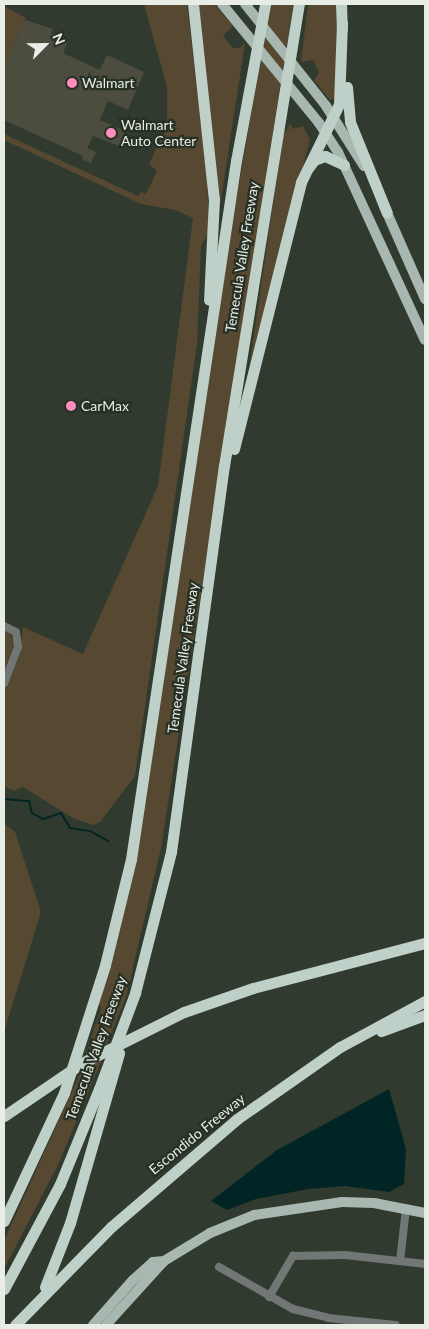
<!DOCTYPE html>
<html>
<head>
<meta charset="utf-8">
<style>
	body { margin:0 }
	#map { position:relative; width:429px; height:1329px; overflow:hidden; background:#313a2e; font-family:Lato,sans-serif }
	div>[style] { position:absolute }
	.green>* { inset:0; background:#574931 }
	.water>* { inset:0; background:#012525 }
	.stream>* { height:2px; margin:-1px; padding:0 1px; transform-origin:1px; border-radius:1px; background:#012525 }
	.building>* { inset:0; background:#4c4d3e }
	.minor>* { height:8px; margin:-4px; padding:0 4px; transform-origin:4px; border-radius:4px; background:#707774 }
	.major>* { height:10px; margin:-5px; padding:0 5px; transform-origin:5px; border-radius:5px; background:#a8b7b0 }
	.highway>* { height:11px; margin:-5.5px; padding:0 5.5px; transform-origin:5.5px; border-radius:5.5px; background:#bed0c8 }
	.dots>* { width:14px; height:14px; translate:-50% -50%; box-sizing:border-box; border:2px solid #273024; border-radius:50% }
	span { translate:-50% -50%; white-space:nowrap; text-align:center; line-height:1.15; -webkit-text-stroke:4.5px #273024; paint-order:stroke }
	.poi-label { font-size:14px; color:#e8eee6 }
	.left { translate:0 -50%; text-align:left }
	.street-label { font-size:14px; color:#e8eee6 }
	.frame { position:absolute; inset:0; border:5px solid #e8eee6; pointer-events:none }
	.north { position:absolute; left:20px; top:20px; width:50px; height:50px; -webkit-text-stroke:4px #273024; paint-order:stroke; rotate:67deg; font-size:14px; font-weight:700; line-height:20px; text-align:center; color:#e8eee6 }
	.north::after { content:''; display:block; margin:auto; width:18px; height:22px; background:#e8eee6; clip-path:polygon(50% 0,100% 100%,50% 72%,0 100%) }
</style>
</head>
<body>
<div id="map">
	<div class="green">
		<i style="clip-path:polygon(144px 4px,187px 4px,207px 178px,209px 232px,201px 246px,197px 344px,135px 776px,100px 822px,93px 825px,73px 818px,23px 787px,14px 791px,4px 786px,4px 692px,20px 654px,23px 627px,83px 654px,158px 486px,193px 218px,175px 210px,141px 204px,4px 140px,4px 134px,138px 196px,141px 192px,146px 194px,157px 171px,149px 164px,167px 126px,167px 87px)"></i>
		<i style="clip-path:polygon(197px 4px,214px 4px,233px 26px,223px 36px,233px 48px,240px 48px,245px 43px,218px 219px)"></i>
		<i style="clip-path:polygon(270px 4px,293px 4px,161px 848px,126px 997px,106px 1046px,84px 1060px,101px 1008px,99px 1004px,129px 892px,140px 830px,226px 260px)"></i>
		<i style="clip-path:polygon(308px 4px,336px 4px,337px 82px,335px 98px,330px 100px,314px 80px,319px 73px,313px 60px,301px 62px)"></i>
		<i style="clip-path:polygon(4px 6px,26px 18px,4px 68px)"></i>
		<i style="clip-path:polygon(290px 123px,293px 129px,303px 126px,310px 140px,249px 369px,283px 136px)"></i>
		<i style="clip-path:polygon(4px 630px,11px 635px,14px 644px,4px 673px)"></i>
		<i style="clip-path:polygon(4px 823px,15px 832px,41px 912px,4px 1032px)"></i>
		<i style="clip-path:polygon(105px 1052px,58px 1165px,4px 1269px,4px 1241px,85px 1063px)"></i>
	</div>
	<div class="water">
		<i style="clip-path:polygon(389px 1089px,406px 1149px,404px 1184px,389px 1192px,345px 1186px,308px 1189px,256px 1199px,227px 1210px,211px 1201px,277px 1150px)"></i>
	</div>
	<div class="stream">
		<i style="left:4px;top:799px;width:25px;rotate:5deg"></i>
		<i style="left:29px;top:801px;width:12px;rotate:76deg"></i>
		<i style="left:32px;top:813px;width:13px;rotate:29deg"></i>
		<i style="left:43px;top:819px;width:19px;rotate:-18deg"></i>
		<i style="left:61px;top:813px;width:17px;rotate:59deg"></i>
		<i style="left:70px;top:828px;width:20px;rotate:9deg"></i>
		<i style="left:90px;top:831px;width:21px;rotate:29deg"></i>
	</div>
	<div class="building">
		<i style="clip-path:polygon(25px 20px,53px 29px,51px 33px,68px 41px,63px 53px,100px 70px,107px 55px,144px 72px,128px 110px,108px 101px,100px 120px,129px 133px,122px 147px,93px 136px,87px 148px,96px 152px,91px 163px,82px 159px,83px 156px,4px 120px,4px 68px)"></i>
	</div>
	<div class="minor">
		<i style="left:4px;top:626px;width:13px;rotate:27deg"></i>
		<i style="left:16px;top:632px;width:15px;rotate:82deg"></i>
		<i style="left:18px;top:647px;width:39px;rotate:111deg"></i>
		<i style="left:400px;top:1261px;width:53px;rotate:-83.5deg"></i>
		<i style="left:219px;top:1267px;width:85px;rotate:29.6deg"></i>
		<i style="left:293px;top:1309px;width:36px;rotate:14deg"></i>
		<i style="left:328px;top:1318px;width:68px;rotate:5.9deg"></i>
		<i style="left:269px;top:1297px;width:48px;rotate:-59.7deg"></i>
		<i style="left:293px;top:1256px;width:52px;rotate:-1.1deg"></i>
		<i style="left:345px;top:1255px;width:81px;rotate:6.4deg"></i>
	</div>
	<div class="major">
		<i style="left:222px;top:4px;width:154px;rotate:50.8deg"></i>
		<i style="left:319px;top:123px;width:35px;rotate:57deg"></i>
		<i style="left:338px;top:152px;width:207px;rotate:65.2deg"></i>
		<i style="left:245px;top:4px;width:130px;rotate:51.5deg"></i>
		<i style="left:326px;top:106px;width:71px;rotate:57.7deg"></i>
		<i style="left:384px;top:206px;width:102px;rotate:66.2deg"></i>
		<i style="left:93px;top:1325px;width:60px;rotate:-48.4deg"></i>
		<i style="left:133px;top:1280px;width:27px;rotate:-42deg"></i>
		<i style="left:153px;top:1262px;width:11px;rotate:-5deg"></i>
		<i style="left:106px;top:1325px;width:86px;rotate:-47.8deg"></i>
		<i style="left:164px;top:1261px;width:54px;rotate:-31.3deg"></i>
		<i style="left:210px;top:1233px;width:48px;rotate:-22.2deg"></i>
		<i style="left:254px;top:1215px;width:89px;rotate:-8.4deg"></i>
		<i style="left:342px;top:1202px;width:32px;rotate:2deg"></i>
		<i style="left:374px;top:1203px;width:52px;rotate:11.1deg"></i>
	</div>
	<div class="highway">
		<i style="left:193px;top:4px;width:196px;rotate:83.9deg"></i>
		<i style="left:214px;top:199px;width:101px;rotate:92.8deg"></i>
		<i style="left:341px;top:4px;width:25px;rotate:88deg"></i>
		<i style="left:347px;top:87px;width:35px;rotate:85deg"></i>
		<i style="left:350px;top:122px;width:98px;rotate:67.9deg"></i>
		<i style="left:309px;top:167px;width:9px;rotate:-54deg"></i>
		<i style="left:314px;top:160px;width:12px;rotate:-20deg"></i>
		<i style="left:325px;top:156px;width:21px;rotate:25deg"></i>
		<i style="left:234px;top:449px;width:275px;rotate:-75.9deg"></i>
		<i style="left:301px;top:182px;width:87px;rotate:-64deg"></i>
		<i style="left:339px;top:104px;width:81px;rotate:-87.9deg"></i>
		<i style="left:381px;top:1031px;width:47px;rotate:-20deg"></i>
		<i style="left:4px;top:1116px;width:94px;rotate:-34.2deg"></i>
		<i style="left:82px;top:1063px;width:114px;rotate:-26.6deg"></i>
		<i style="left:184px;top:1012px;width:73px;rotate:-19.2deg"></i>
		<i style="left:253px;top:988px;width:178px;rotate:-14.7deg"></i>
		<i style="left:4px;top:1221px;width:141px;rotate:-64.9deg"></i>
		<i style="left:64px;top:1093px;width:134px;rotate:-72.2deg"></i>
		<i style="left:105px;top:965px;width:109px;rotate:-76.2deg"></i>
		<i style="left:131px;top:859px;width:706px;rotate:-81.45deg"></i>
		<i style="left:236px;top:161px;width:160px;rotate:-79.5deg"></i>
		<i style="left:45px;top:1287px;width:69px;rotate:-68.7deg"></i>
		<i style="left:70px;top:1223px;width:177px;rotate:-73.9deg"></i>
		<i style="left:4px;top:1289px;width:119px;rotate:-61.9deg"></i>
		<i style="left:60px;top:1184px;width:103px;rotate:-67.7deg"></i>
		<i style="left:99px;top:1089px;width:103px;rotate:-69.4deg"></i>
		<i style="left:135px;top:993px;width:146px;rotate:-75.7deg"></i>
		<i style="left:171px;top:852px;width:390px;rotate:-82.2deg"></i>
		<i style="left:224px;top:466px;width:468px;rotate:-80.8deg"></i>
		<i style="left:15px;top:1325px;width:137px;rotate:-45.6deg"></i>
		<i style="left:111px;top:1227px;width:166px;rotate:-40.6deg"></i>
		<i style="left:237px;top:1119px;width:126px;rotate:-35deg"></i>
		<i style="left:340px;top:1047px;width:97px;rotate:-28.4deg"></i>
	</div>
	<div class="dots">
		<i style="left:72px;top:83px;background:#fe8ebb"></i>
		<i style="left:111px;top:133px;background:#fe8ebb"></i>
		<i style="left:71px;top:406px;background:#fe8ebb"></i>
	</div>
	<div class="poi-label">
		<span class="left" style="left:82px;top:83px">Walmart</span>
		<span class="left" style="left:121px;top:133px">Walmart<br>Auto Center</span>
		<span class="left" style="left:81px;top:406px">CarMax</span>
	</div>
	<div class="street-label">
		<span style="left:242px;top:257px;rotate:-81deg">Temecula Valley Freeway</span>
		<span style="left:183px;top:658px;rotate:-82deg">Temecula Valley Freeway</span>
		<span style="left:96px;top:1048px;rotate:-70deg">Temecula Valley Freeway</span>
		<span style="left:197px;top:1134px;rotate:-39deg">Escondido Freeway</span>
	</div>
	<div class="frame"></div>
	<div class="north">N</div>
</div>
</body>
</html>
